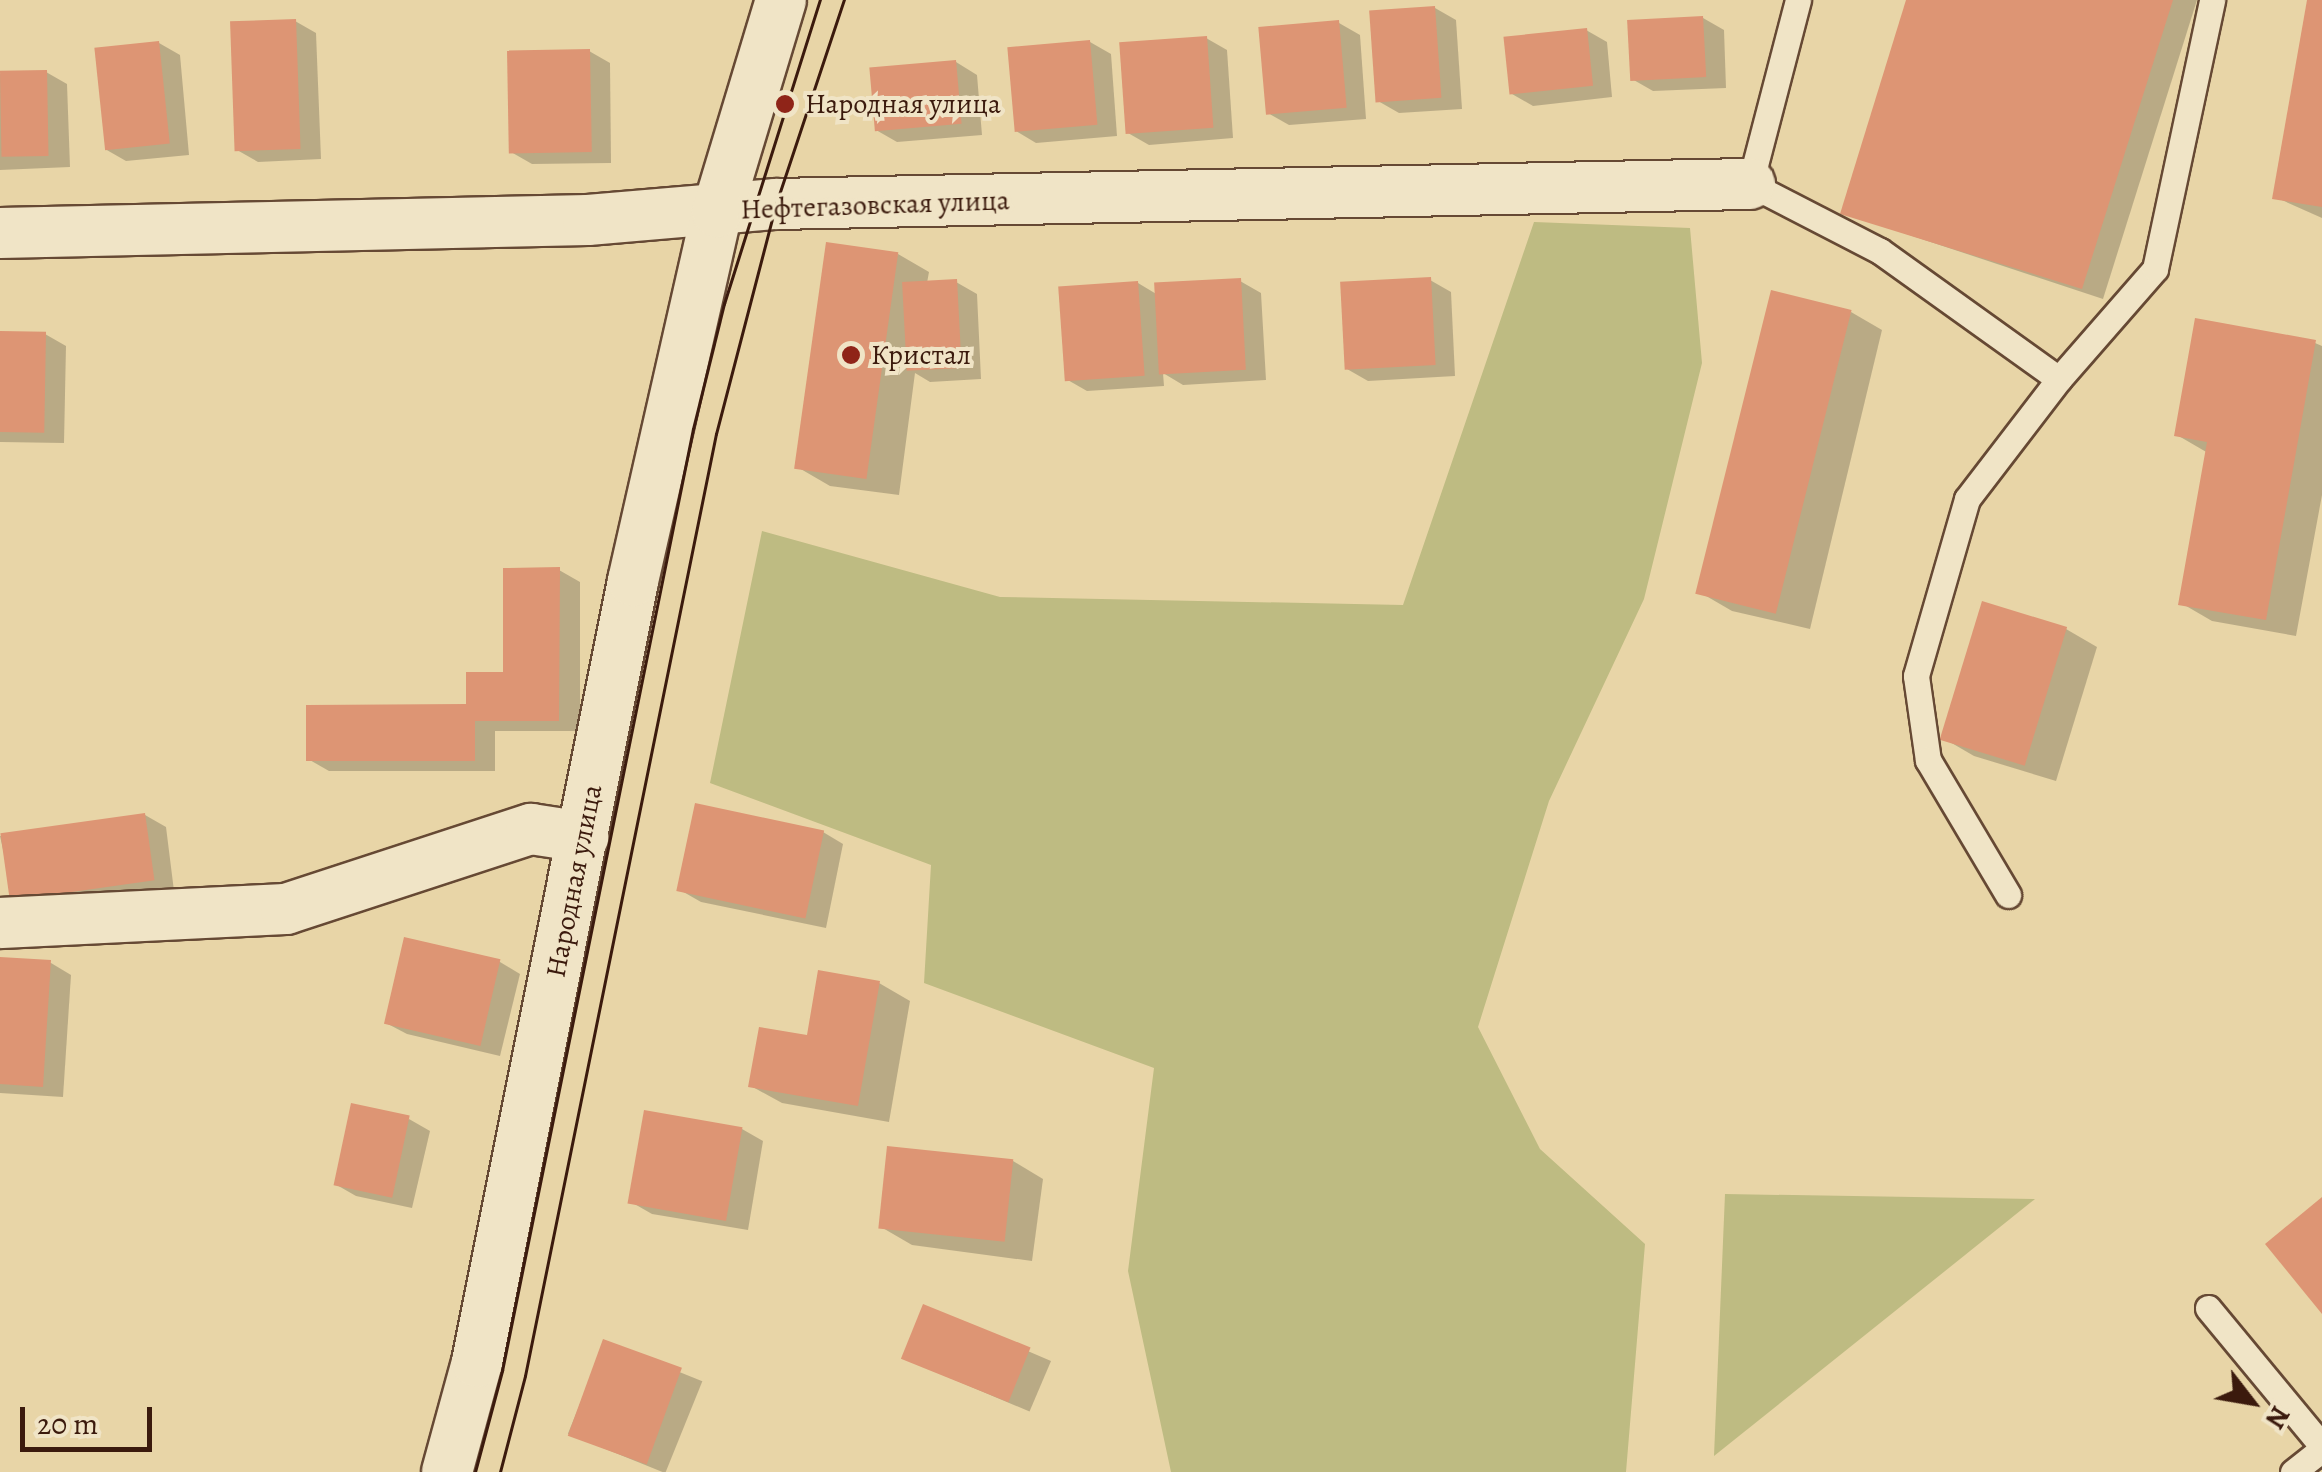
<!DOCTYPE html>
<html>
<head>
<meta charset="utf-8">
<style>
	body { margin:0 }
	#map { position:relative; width:2322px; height:1472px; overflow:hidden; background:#e8d5a7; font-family:Alegreya,serif }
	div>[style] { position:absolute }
	.green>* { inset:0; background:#bebb82 }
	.shadow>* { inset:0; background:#0003; transform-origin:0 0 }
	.building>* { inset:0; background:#dd9574; transform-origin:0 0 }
	.roads { filter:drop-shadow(2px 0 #664934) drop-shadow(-2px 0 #664934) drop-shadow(0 2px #664934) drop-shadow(0 -2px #664934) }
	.service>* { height:25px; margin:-12.5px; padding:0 12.5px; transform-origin:12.5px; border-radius:12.5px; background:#f0e4c6 }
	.minor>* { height:50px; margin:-25px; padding:0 25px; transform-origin:25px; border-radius:25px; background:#f0e4c6 }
	.tram>* { height:2.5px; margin:-1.25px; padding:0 1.25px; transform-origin:1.25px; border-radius:1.25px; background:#3b1a0d }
	.dots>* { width:28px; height:28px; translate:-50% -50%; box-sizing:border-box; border:5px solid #f0e4c6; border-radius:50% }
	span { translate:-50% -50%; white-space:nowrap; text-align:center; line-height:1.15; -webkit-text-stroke:8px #f0e4c6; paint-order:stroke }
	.poi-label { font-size:28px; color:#3b1a0d }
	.left { translate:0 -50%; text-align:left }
	.street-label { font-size:28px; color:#3b1a0d }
	.north { position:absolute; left:2202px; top:1352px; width:100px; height:100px; -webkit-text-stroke:8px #f0e4c6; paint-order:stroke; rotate:121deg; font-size:28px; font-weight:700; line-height:40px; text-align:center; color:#3b1a0d }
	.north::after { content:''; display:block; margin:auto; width:35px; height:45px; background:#3b1a0d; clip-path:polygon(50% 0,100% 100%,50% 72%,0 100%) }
	.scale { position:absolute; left:20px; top:1407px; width:132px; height:45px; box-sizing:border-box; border:5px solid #3b1a0d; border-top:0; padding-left:12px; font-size:30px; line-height:35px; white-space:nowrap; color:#3b1a0d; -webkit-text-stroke:8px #f0e4c6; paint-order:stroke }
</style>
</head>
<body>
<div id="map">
	<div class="green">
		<i style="clip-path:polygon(1534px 222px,1690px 228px,1702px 363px,1644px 599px,1549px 801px,1478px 1027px,1540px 1149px,1645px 1244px,1626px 1472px,1171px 1472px,1128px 1271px,1154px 1068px,924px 983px,931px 865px,710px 783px,762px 531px,1000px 597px,1403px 605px)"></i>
		<i style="clip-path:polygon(1725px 1194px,2035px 1199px,1714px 1456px)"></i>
	</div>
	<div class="shadow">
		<i style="clip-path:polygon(1909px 0,2197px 0,2103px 299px,1843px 213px)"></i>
		<i style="clip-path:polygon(2310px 0,2322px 0,2322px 218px,2275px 197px)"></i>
		<i style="clip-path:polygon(1435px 8px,1456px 20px,1462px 109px,1399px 113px,1378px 101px)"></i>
		<i style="clip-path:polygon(1703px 18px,1724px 30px,1726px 88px,1653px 91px,1632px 79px)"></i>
		<i style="clip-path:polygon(295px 21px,316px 33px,321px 159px,258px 162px,237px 150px)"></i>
		<i style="clip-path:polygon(1339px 23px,1360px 35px,1366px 119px,1289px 125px,1268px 113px)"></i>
		<i style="clip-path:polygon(1586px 30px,1607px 42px,1612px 97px,1533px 106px,1512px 94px)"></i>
		<i style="clip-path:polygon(1206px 38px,1227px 50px,1233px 138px,1149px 145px,1128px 133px)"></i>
		<i style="clip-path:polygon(1090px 42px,1111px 54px,1117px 136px,1036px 143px,1016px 131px)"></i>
		<i style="clip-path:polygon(159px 43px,180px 55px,189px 155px,126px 161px,105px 149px)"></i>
		<i style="clip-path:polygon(589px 51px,610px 63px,611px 163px,532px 164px,511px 152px)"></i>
		<i style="clip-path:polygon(956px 62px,977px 75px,982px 135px,897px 142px,876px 130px)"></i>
		<i style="clip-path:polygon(46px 72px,67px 84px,70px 167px,0 170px,0 74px)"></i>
		<i style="clip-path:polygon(898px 254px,929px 272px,927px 283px,956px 282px,977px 294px,981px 379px,930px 382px,915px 373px,899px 495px,830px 486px,799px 468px)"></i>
		<i style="clip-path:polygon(1430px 280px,1451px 292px,1455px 376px,1368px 381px,1347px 369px)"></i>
		<i style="clip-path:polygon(1240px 281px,1261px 293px,1266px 380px,1183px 385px,1163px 373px,1164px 386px,1087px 391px,1066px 379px,1138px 283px,1158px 295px)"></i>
		<i style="clip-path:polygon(1851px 312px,1882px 330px,1810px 629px,1732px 611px,1701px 593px)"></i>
		<i style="clip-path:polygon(0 333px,45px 334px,66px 346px,64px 443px,0 442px)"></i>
		<i style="clip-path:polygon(2315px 343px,2322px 346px,2322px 495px,2296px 636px,2212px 621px,2181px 603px,2208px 453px,2177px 435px)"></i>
		<i style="clip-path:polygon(559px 570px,580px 582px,580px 731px,495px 731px,495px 771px,329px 771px,308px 759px,469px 707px,505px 675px)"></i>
		<i style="clip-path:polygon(2066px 629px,2097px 647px,2056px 781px,1974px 756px,1943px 738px)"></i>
		<i style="clip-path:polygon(145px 815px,166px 827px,174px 891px,17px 913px,0 836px)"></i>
		<i style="clip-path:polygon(823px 832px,843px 844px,826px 928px,701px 902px,680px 890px)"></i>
		<i style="clip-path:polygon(405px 940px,500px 962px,520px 974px,500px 1056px,407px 1034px,386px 1023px)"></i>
		<i style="clip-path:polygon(0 960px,51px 963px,71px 975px,63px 1097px,0 1093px)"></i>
		<i style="clip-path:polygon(879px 983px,910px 1001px,889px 1122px,782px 1103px,751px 1086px)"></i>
		<i style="clip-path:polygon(409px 1119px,430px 1131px,412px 1208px,356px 1196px,335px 1184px)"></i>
		<i style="clip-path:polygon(742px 1129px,763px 1141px,748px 1230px,652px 1214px,631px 1202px)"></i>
		<i style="clip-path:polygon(1013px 1161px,1043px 1179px,1032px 1261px,912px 1245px,881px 1227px)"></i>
		<i style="left:924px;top:1307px;width:138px;height:55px;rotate:23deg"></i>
		<i style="left:605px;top:1342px;width:105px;height:99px;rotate:22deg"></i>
	</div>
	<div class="building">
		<i style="clip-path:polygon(1906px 0,2173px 0,2082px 289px,1840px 214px)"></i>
		<i style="clip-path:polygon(2307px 0,2322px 0,2322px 207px,2272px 199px)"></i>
		<i style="left:1435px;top:6px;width:92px;height:66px;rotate:86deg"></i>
		<i style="left:1703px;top:16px;width:61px;height:76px;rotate:87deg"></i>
		<i style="left:296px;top:19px;width:130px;height:66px;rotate:88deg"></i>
		<i style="left:1339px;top:20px;width:88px;height:81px;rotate:85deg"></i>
		<i style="left:1587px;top:28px;width:58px;height:84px;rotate:84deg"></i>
		<i style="left:1207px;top:36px;width:92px;height:88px;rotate:86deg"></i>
		<i style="left:1090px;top:40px;width:85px;height:83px;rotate:85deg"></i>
		<i style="left:159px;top:41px;width:103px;height:65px;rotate:84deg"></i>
		<i style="left:590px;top:49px;width:103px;height:83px;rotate:89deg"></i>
		<i style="left:956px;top:60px;width:64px;height:87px;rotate:85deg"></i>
		<i style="left:47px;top:70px;width:86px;height:47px;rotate:89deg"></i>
		<i style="left:826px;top:242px;width:73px;height:229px;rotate:8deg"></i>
		<i style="left:1431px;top:277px;width:88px;height:91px;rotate:87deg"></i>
		<i style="left:1241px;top:278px;width:92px;height:87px;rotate:87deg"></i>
		<i style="left:957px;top:279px;width:89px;height:55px;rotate:87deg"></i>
		<i style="left:1138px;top:281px;width:95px;height:80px;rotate:86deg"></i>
		<i style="left:1771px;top:290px;width:83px;height:313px;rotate:14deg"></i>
		<i style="clip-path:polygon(2195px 318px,2316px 340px,2266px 620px,2178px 605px,2207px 442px,2174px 436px)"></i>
		<i style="left:0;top:331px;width:46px;height:101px;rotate:1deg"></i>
		<i style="clip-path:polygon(560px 567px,559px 721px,475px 721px,475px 761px,306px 761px,306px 705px,466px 704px,466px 672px,503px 672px,503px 568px)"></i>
		<i style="left:1982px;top:601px;width:89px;height:145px;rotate:17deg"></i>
		<i style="left:695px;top:803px;width:132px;height:90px;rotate:12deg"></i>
		<i style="left:145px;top:813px;width:68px;height:146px;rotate:82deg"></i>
		<i style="left:404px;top:937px;width:99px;height:89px;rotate:13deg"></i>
		<i style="clip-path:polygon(0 957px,51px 960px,43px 1087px,0 1084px)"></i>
		<i style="clip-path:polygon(818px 970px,880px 981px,858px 1106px,748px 1087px,759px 1027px,807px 1035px)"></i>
		<i style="left:351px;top:1103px;width:60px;height:84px;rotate:12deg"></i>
		<i style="left:644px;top:1110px;width:100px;height:95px;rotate:10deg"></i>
		<i style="left:887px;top:1146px;width:127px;height:83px;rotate:6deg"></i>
		<i style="clip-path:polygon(2322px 1197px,2322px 1314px,2265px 1244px)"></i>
		<i style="left:923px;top:1304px;width:116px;height:59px;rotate:22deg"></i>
		<i style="left:603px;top:1339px;width:84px;height:103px;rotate:20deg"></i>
	</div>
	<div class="roads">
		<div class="service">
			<i style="left:1798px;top:0;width:190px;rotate:104.6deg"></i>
			<i style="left:1750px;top:184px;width:146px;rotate:27.3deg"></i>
			<i style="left:1880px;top:251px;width:220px;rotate:35.6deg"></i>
			<i style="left:2059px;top:379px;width:151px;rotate:127.5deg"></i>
			<i style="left:1967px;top:499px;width:184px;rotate:106.1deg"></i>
			<i style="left:1916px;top:676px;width:85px;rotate:81.9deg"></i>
			<i style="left:1928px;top:760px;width:157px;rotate:59.3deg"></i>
			<i style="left:2059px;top:379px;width:146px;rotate:-48.9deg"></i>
			<i style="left:2155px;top:269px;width:275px;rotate:-78deg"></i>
			<i style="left:2208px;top:1308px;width:179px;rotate:50.4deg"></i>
			<i style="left:2293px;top:1472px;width:37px;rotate:-38deg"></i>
		</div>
		<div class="minor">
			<i style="left:0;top:233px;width:588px;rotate:-1.27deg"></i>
			<i style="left:588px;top:220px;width:189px;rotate:-4.9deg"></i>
			<i style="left:776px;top:204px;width:974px;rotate:-1.18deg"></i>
			<i style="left:0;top:923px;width:286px;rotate:-2.8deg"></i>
			<i style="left:286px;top:909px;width:258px;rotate:-18.1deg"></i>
			<i style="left:531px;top:829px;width:53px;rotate:8.7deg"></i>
			<i style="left:447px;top:1472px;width:114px;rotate:-74.7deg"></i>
			<i style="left:477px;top:1362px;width:796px;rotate:-78.7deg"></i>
			<i style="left:633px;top:581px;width:378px;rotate:-77.2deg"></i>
			<i style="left:717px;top:212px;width:221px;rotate:-73.2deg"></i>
		</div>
	</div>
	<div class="tram">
		<i style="left:475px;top:1472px;width:105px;rotate:-75deg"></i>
		<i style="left:502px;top:1371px;width:961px;rotate:-78.54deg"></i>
		<i style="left:693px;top:429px;width:129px;rotate:-76.1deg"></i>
		<i style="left:724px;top:304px;width:319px;rotate:-72.5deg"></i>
		<i style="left:500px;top:1472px;width:99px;rotate:-75.4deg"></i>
		<i style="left:525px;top:1376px;width:961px;rotate:-78.54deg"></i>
		<i style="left:716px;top:434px;width:238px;rotate:-75.4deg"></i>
		<i style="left:776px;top:204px;width:215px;rotate:-71.6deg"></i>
	</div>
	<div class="dots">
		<i style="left:785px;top:104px;background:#8f2418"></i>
		<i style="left:851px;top:355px;background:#8f2418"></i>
	</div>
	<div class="poi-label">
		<span class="left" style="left:805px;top:104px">Народная улица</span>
		<span class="left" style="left:871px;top:355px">Кристал</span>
	</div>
	<div class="street-label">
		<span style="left:875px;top:205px;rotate:-2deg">Нефтегазовская улица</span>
		<span style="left:574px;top:881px;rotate:-79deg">Народная улица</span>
	</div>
	<div class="north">N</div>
	<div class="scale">20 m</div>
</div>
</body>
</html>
